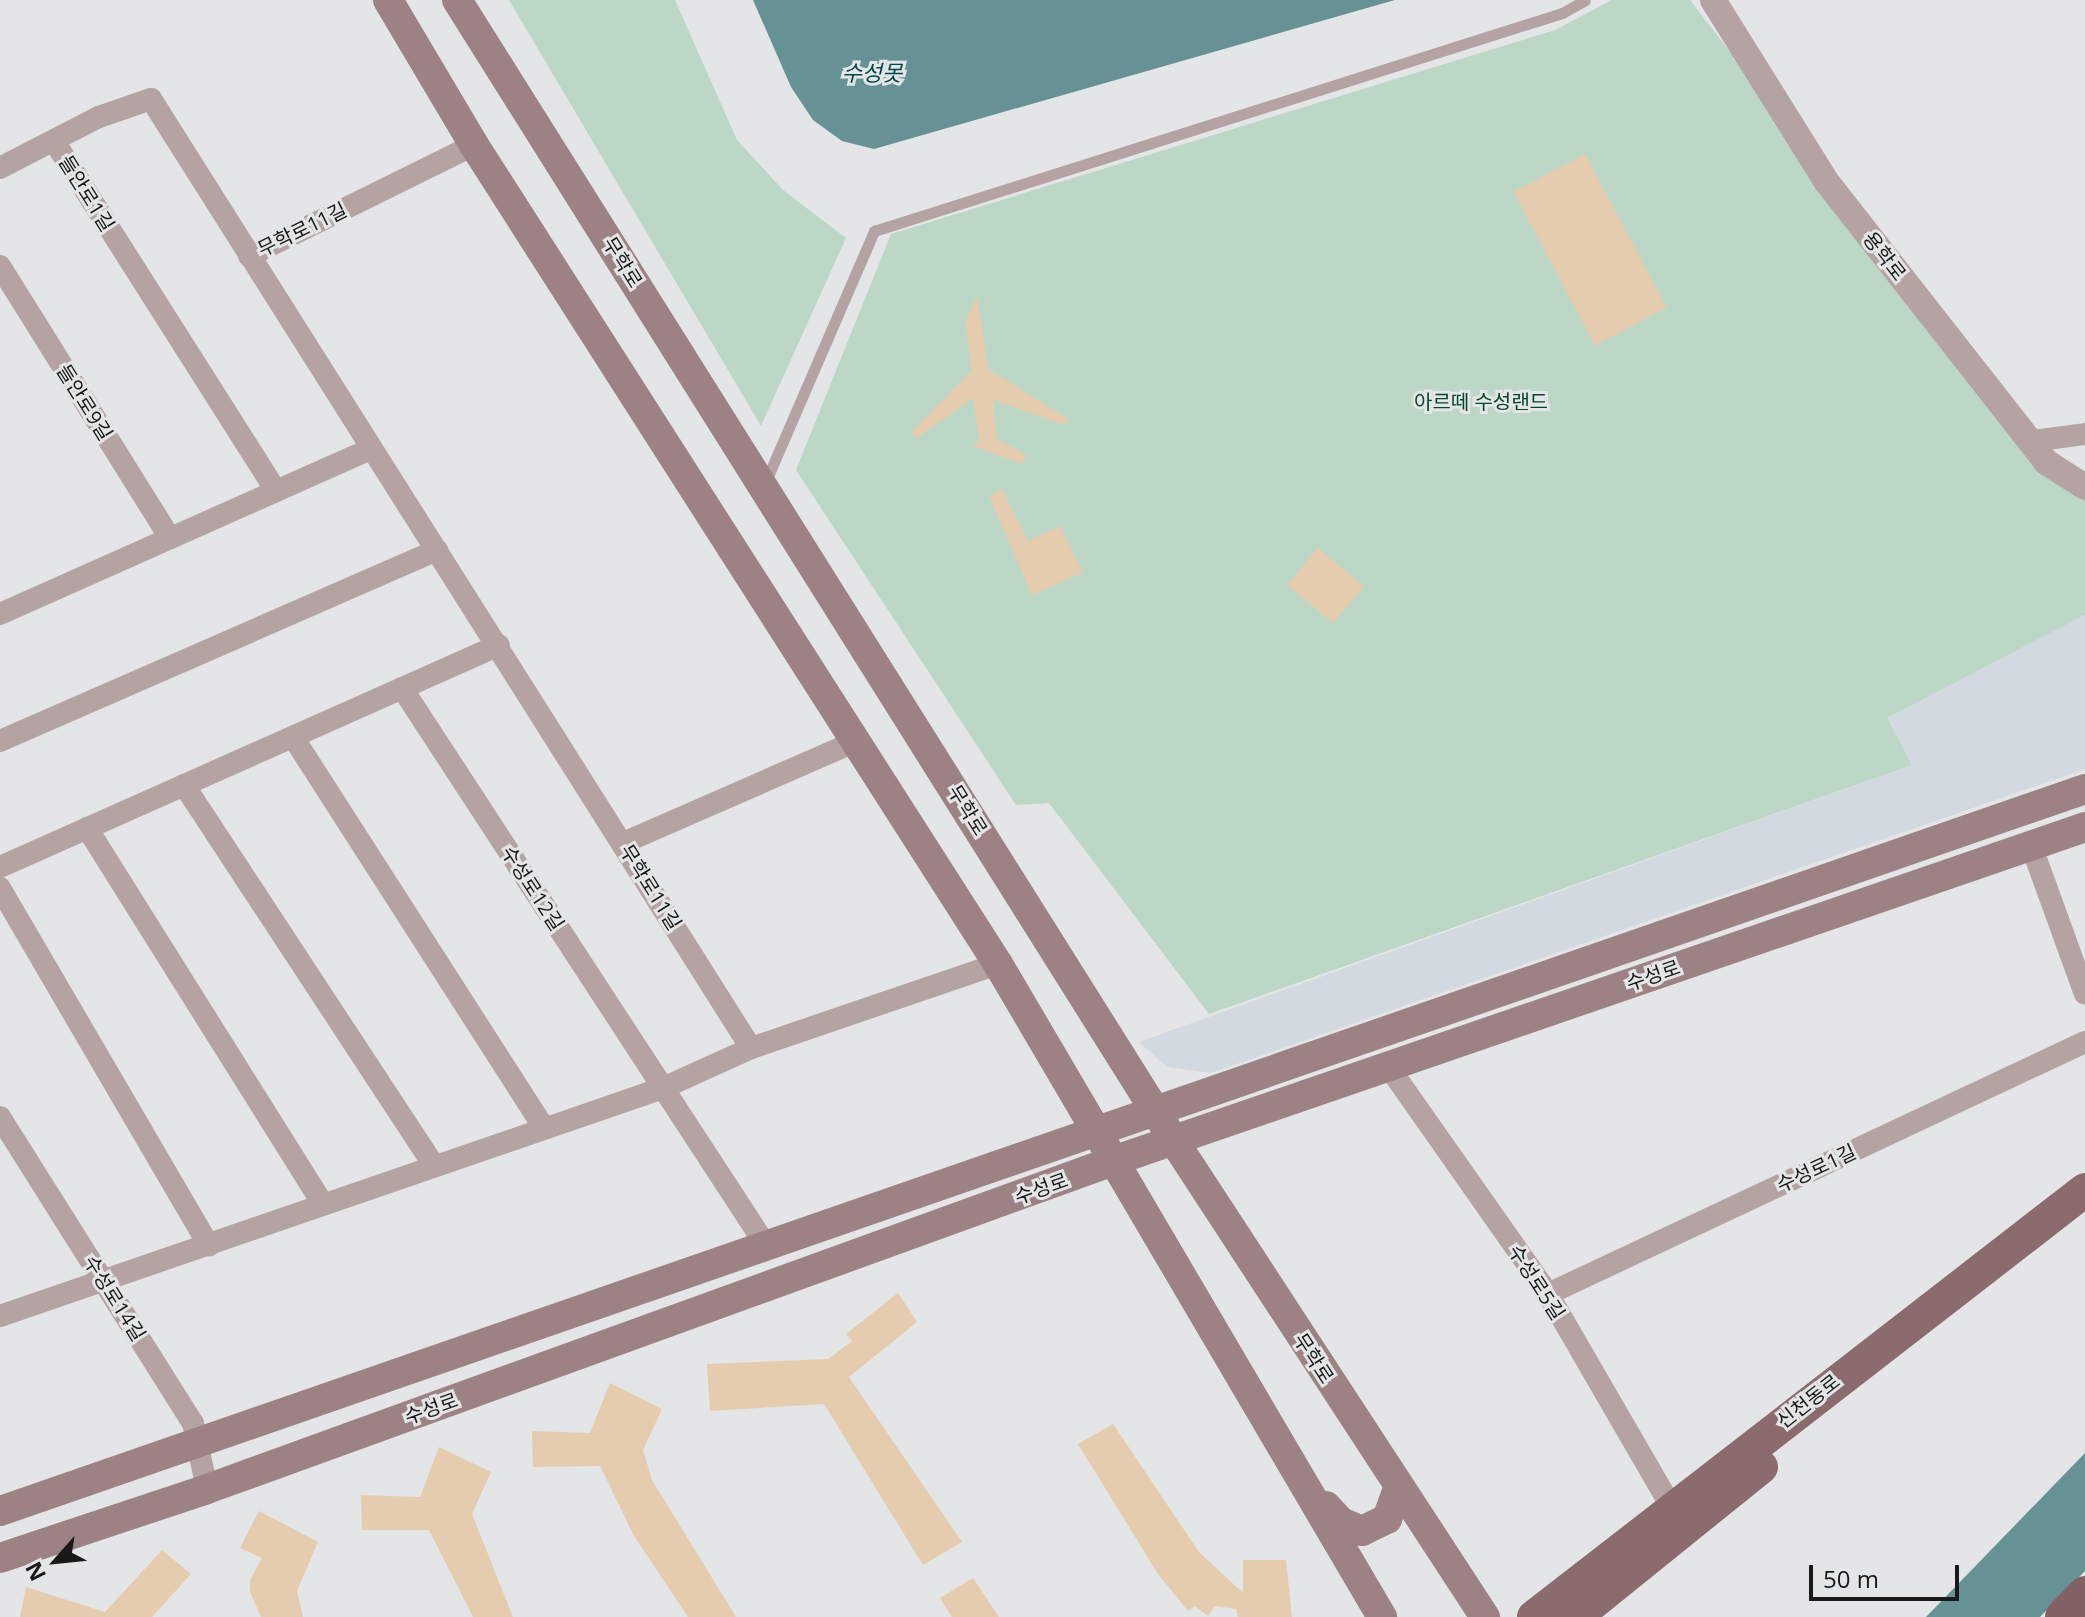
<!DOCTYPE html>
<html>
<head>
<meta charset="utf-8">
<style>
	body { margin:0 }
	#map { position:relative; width:2085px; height:1617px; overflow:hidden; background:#e4e5e6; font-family:"Open Sans","Noto Sans KR",sans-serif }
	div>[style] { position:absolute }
	.built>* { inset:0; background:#d3d9e0 }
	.green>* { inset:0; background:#bdd7c7 }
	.water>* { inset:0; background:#679295 }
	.building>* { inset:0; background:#e5ccaf; transform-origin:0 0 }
	.service>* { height:11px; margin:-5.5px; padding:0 5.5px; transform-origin:5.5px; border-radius:5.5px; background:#b5a3a4 }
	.minor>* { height:22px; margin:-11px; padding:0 11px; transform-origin:11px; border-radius:11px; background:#b5a3a4 }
	.tertiary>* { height:26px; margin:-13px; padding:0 13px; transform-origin:13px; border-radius:13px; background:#b5a3a4 }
	.secondary>* { height:30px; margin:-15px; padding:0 15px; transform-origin:15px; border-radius:15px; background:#9c8285 }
	.primary>* { height:34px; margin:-17px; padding:0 17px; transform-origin:17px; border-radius:17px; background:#8b6b6e }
	.trunk>* { height:36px; margin:-18px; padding:0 18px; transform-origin:18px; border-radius:18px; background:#836164 }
	span { translate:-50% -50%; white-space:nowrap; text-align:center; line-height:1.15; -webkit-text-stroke:6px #e4e5e6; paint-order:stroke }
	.street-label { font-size:20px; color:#191919 }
	.park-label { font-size:20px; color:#05472c }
	.water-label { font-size:22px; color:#00474b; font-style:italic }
	.north { position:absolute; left:16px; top:1521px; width:80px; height:80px; -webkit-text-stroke:6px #e4e5e6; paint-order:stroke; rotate:243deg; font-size:22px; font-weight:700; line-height:32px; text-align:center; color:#191919 }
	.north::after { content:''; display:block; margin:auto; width:28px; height:36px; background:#191919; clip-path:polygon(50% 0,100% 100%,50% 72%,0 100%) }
	.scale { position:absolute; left:1809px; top:1565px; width:150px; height:36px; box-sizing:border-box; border:4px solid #191919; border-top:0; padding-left:10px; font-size:24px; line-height:28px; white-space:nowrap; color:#191919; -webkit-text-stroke:6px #e4e5e6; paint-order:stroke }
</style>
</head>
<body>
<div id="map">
	<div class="built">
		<i style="clip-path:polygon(2085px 615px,2085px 769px,1211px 1073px,1167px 1067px,1139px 1042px,1912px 765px,1886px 718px)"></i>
	</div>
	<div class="green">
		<i style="clip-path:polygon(509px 0,675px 0,737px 140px,783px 190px,846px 238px,761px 426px)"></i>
		<i style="clip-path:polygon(1612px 0,1690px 0,2026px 435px,2085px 487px,2085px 615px,1887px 718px,1912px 765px,1209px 1014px,1049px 803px,1016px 805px,796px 470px,891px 234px,1555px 30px)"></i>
	</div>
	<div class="water">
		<i style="clip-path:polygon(753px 0,1395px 0,874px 149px,842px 141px,813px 120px,791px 87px)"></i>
		<i style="clip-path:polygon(2085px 1453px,2085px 1571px,2040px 1617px,1926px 1617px)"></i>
	</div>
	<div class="building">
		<i style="left:1585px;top:154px;width:174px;height:81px;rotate:62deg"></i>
		<i style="clip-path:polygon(977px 296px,988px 369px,1068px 419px,1065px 425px,993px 400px,997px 439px,1026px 455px,1022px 464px,973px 446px,979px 440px,973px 398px,917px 438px,911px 432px,972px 370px,965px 322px)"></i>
		<i style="clip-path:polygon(1002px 489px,1028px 541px,1060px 526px,1083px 572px,1032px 595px,989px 496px)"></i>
		<i style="left:1318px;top:548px;width:60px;height:48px;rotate:40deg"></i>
		<i style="clip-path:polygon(898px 1293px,917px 1322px,849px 1377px,962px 1542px,923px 1565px,824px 1404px,710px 1411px,707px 1364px,828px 1359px,852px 1341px,846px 1334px)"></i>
		<i style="clip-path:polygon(610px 1383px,662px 1409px,643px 1450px,652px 1480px,736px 1617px,688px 1617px,634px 1536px,600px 1466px,533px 1467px,532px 1431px,590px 1433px)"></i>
		<i style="clip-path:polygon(1113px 1424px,1199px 1552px,1243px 1593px,1243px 1560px,1286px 1560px,1292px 1617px,1238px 1617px,1236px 1609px,1215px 1606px,1208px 1616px,1195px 1606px,1188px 1611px,1158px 1574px,1078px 1444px)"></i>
		<i style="clip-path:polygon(439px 1447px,491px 1472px,472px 1514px,513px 1617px,473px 1617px,429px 1530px,362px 1530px,361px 1495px,420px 1497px)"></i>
		<i style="clip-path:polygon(259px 1511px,318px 1542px,297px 1591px,303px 1617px,261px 1617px,250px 1592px,250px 1580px,262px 1558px,240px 1548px)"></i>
		<i style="clip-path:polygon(162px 1550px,191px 1574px,152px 1617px,20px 1617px,26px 1587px,105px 1612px)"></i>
		<i style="clip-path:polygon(973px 1578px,999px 1617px,952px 1617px,940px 1598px)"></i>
	</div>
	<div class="service">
		<i style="left:765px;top:483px;width:275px;rotate:-66.6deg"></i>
		<i style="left:874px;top:231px;width:722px;rotate:-17.58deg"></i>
		<i style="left:1562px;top:13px;width:26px;rotate:-29deg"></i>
	</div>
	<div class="minor">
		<i style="left:54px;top:141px;width:414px;rotate:57.6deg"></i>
		<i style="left:0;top:168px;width:111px;rotate:-27.3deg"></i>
		<i style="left:99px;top:117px;width:55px;rotate:-19.1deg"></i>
		<i style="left:151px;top:99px;width:1123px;rotate:57.7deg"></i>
		<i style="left:249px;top:256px;width:251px;rotate:-26.3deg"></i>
		<i style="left:0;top:266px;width:321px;rotate:58deg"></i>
		<i style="left:2032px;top:441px;width:53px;rotate:-7.5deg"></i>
		<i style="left:0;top:614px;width:405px;rotate:-24deg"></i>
		<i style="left:402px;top:688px;width:664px;rotate:56.86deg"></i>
		<i style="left:293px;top:737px;width:465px;rotate:57.3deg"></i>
		<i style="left:0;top:741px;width:477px;rotate:-23.6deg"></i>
		<i style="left:184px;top:785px;width:456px;rotate:56.7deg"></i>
		<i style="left:87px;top:828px;width:444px;rotate:57.9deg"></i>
		<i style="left:623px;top:843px;width:254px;rotate:-23.6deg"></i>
		<i style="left:2031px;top:845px;width:158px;rotate:70.1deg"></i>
		<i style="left:0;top:867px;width:546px;rotate:-23.98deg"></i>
		<i style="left:0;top:888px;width:414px;rotate:59.7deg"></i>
		<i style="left:1388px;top:1066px;width:279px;rotate:54.9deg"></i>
		<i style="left:1548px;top:1294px;width:247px;rotate:59.9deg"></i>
		<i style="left:0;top:1117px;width:362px;rotate:57.8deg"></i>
		<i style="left:193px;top:1423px;width:67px;rotate:78deg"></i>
		<i style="left:1548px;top:1294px;width:593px;rotate:-25.14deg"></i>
		<i style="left:0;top:1316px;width:701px;rotate:-18.98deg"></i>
		<i style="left:663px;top:1088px;width:97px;rotate:-24.4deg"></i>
		<i style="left:751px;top:1048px;width:261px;rotate:-18.8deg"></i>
	</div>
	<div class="tertiary">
		<i style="left:1713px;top:0;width:213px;rotate:58deg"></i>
		<i style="left:1826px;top:181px;width:357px;rotate:51.9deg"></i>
		<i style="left:2046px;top:462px;width:46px;rotate:32.7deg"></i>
	</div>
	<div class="secondary">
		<i style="left:388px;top:0;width:169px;rotate:59.3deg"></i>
		<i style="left:474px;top:145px;width:972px;rotate:57.39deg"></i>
		<i style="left:998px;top:964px;width:758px;rotate:59.54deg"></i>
		<i style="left:457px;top:0;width:1348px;rotate:57.85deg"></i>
		<i style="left:1174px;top:1141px;width:569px;rotate:56.84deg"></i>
		<i style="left:1326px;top:1506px;width:22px;rotate:47deg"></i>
		<i style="left:1341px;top:1522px;width:23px;rotate:23deg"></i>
		<i style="left:1362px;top:1531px;width:28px;rotate:-26deg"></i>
		<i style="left:1387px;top:1519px;width:33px;rotate:-70deg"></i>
		<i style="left:0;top:1511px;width:2206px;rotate:-19.1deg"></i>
		<i style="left:0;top:1558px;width:218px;rotate:-18.4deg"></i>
		<i style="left:207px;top:1489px;width:964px;rotate:-19.9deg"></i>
		<i style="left:1113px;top:1161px;width:1028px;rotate:-18.96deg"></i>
	</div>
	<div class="primary">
		<i style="left:1534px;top:1617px;width:697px;rotate:-37.77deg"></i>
		<i style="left:1575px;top:1617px;width:239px;rotate:-38.9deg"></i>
	</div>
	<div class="trunk">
		<i style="left:2063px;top:1617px;width:32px;rotate:-46deg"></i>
	</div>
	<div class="street-label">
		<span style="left:87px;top:193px;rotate:58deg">들안로1길</span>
		<span style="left:302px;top:229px;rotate:-26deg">무학로11길</span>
		<span style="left:1885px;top:256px;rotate:52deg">용학로</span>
		<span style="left:623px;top:262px;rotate:58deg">무학로</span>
		<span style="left:85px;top:402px;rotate:58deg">들안로9길</span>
		<span style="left:968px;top:810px;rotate:58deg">무학로</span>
		<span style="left:651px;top:887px;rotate:58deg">무학로11길</span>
		<span style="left:533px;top:888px;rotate:57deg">수성로12길</span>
		<span style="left:1653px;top:975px;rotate:-19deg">수성로</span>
		<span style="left:1816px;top:1168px;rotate:-25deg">수성로1길</span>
		<span style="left:1041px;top:1188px;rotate:-20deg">수성로</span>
		<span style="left:1537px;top:1282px;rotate:57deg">수성로5길</span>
		<span style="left:115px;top:1298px;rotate:58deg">수성로14길</span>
		<span style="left:1314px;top:1358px;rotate:57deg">무학로</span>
		<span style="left:1808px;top:1401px;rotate:-38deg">신천동로</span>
		<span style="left:431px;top:1408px;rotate:-20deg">수성로</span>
	</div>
	<div class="park-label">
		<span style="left:1481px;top:401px">아르떼 수성랜드</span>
	</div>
	<div class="water-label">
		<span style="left:872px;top:73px">수성못</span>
	</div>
	<div class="north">N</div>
	<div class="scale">50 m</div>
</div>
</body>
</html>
